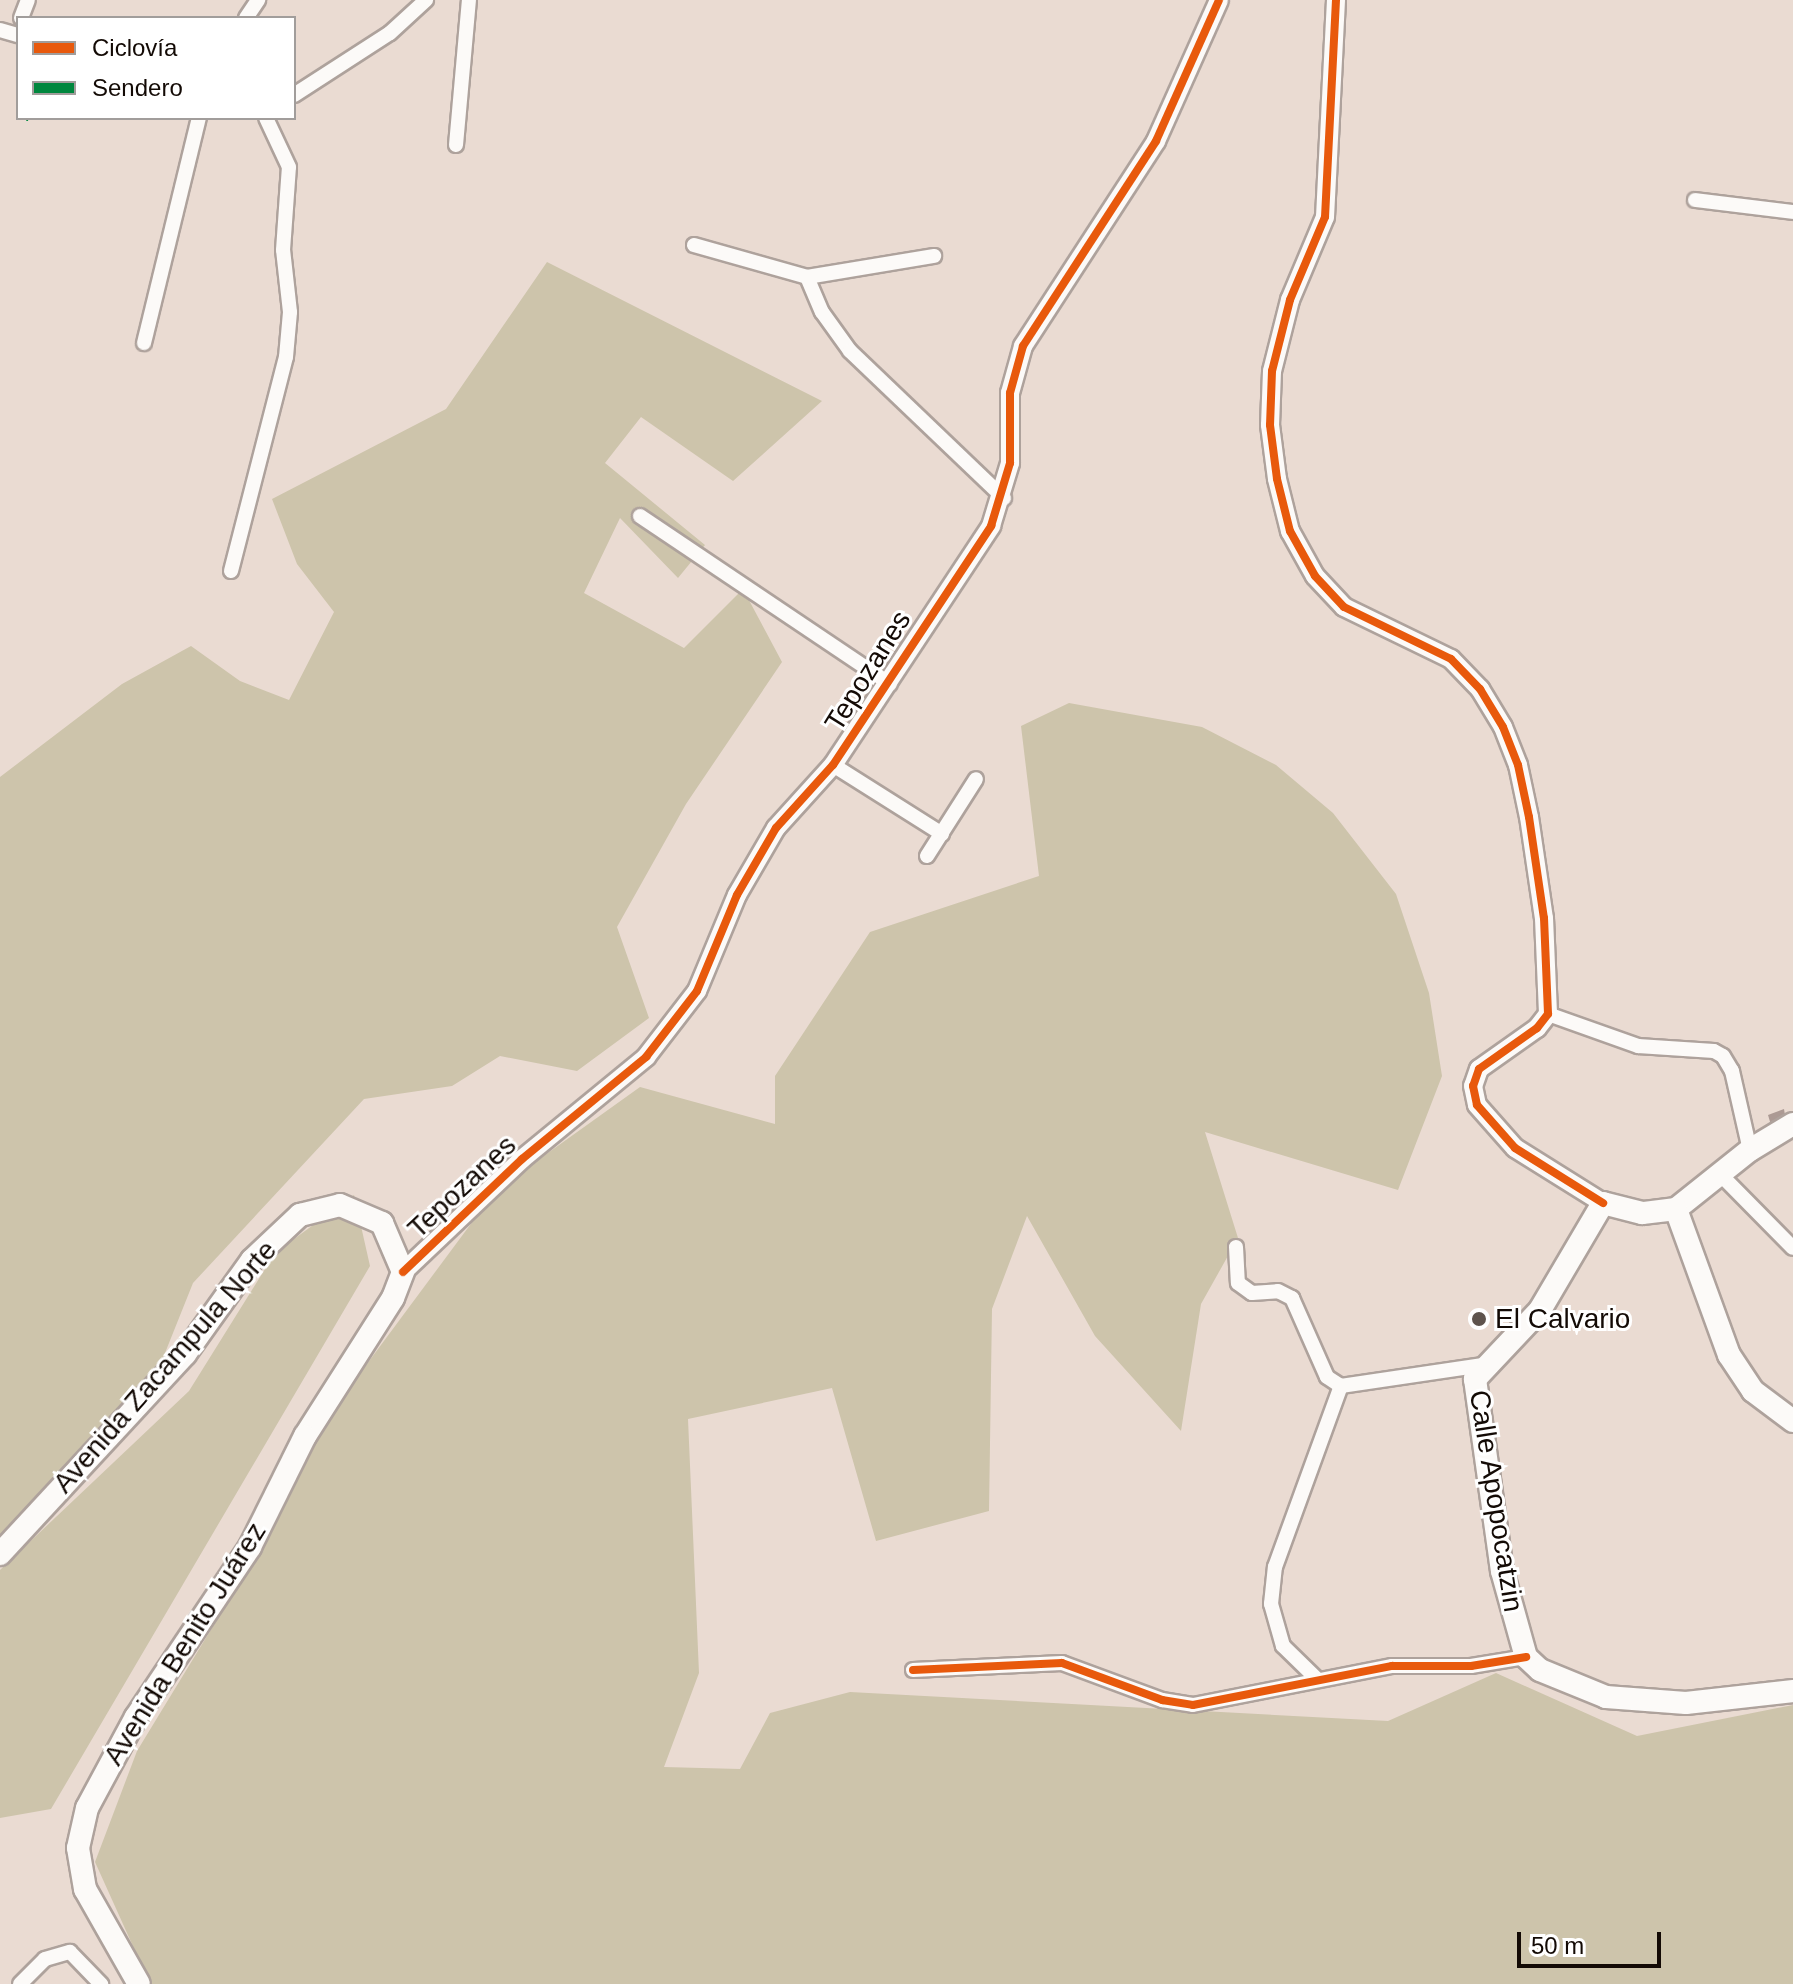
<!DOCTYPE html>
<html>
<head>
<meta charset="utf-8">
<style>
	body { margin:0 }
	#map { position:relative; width:1793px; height:1984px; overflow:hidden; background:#eadbd2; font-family:Arial,sans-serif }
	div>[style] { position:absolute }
	.green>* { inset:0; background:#cdc4ab }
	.building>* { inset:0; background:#ac9a94 }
	.roads { filter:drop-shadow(2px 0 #aea29c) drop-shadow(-2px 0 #aea29c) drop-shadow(0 2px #aea29c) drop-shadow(0 -2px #aea29c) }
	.minor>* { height:14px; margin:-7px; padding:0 7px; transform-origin:7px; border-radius:7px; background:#fcfaf8 }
	.tertiary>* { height:18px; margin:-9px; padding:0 9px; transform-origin:9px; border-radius:9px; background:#fcfaf8 }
	.secondary>* { height:22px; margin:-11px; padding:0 11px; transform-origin:11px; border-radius:11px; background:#fcfaf8 }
	.quiet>* { height:6px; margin-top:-3px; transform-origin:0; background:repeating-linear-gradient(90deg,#00873e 0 12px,transparent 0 18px) }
	.cycleway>* { height:8px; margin:-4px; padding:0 4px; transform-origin:4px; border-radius:4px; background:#e8590c }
	.dots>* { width:22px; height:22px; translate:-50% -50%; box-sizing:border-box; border:4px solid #fff; border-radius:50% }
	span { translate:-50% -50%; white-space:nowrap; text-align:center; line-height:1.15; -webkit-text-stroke:6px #fff; paint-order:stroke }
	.street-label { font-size:28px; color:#130a05 }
	.poi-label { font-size:28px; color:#130a05 }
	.left { translate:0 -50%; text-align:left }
	.legend { position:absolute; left:16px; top:16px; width:280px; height:104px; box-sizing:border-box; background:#fff; border:2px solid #a19d9b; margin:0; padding:10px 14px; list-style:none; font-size:24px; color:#130a05 }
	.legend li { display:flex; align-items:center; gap:16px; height:40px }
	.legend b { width:40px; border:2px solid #a19d9b }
	.scale { position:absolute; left:1517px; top:1932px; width:144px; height:36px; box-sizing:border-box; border:4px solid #130a05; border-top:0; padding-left:10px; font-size:24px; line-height:28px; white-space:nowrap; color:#130a05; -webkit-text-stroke:6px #fff; paint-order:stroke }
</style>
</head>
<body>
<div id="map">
	<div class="green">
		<i style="clip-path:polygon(547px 262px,822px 401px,733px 481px,641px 417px,605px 463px,705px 545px,678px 578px,620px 518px,584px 593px,684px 648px,743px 589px,782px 662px,686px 804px,617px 927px,649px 1018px,577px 1071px,500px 1056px,452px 1086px,364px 1099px,193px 1283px,137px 1423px,0 1557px,0 777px,122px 684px,191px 646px,240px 681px,289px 700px,334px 612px,297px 564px,272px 499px,446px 409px)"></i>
		<i style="clip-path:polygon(1069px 703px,1202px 727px,1276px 765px,1333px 813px,1396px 894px,1429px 993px,1442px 1076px,1398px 1190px,1205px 1132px,1238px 1238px,1201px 1304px,1181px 1431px,1095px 1336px,1027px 1216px,992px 1309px,989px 1511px,876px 1541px,832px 1388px,688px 1419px,699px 1673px,664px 1767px,740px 1769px,770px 1713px,850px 1692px,1388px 1721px,1496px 1673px,1637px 1736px,1793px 1705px,1793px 1984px,150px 1984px,95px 1862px,137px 1751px,229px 1600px,306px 1446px,496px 1190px,640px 1087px,775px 1124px,775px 1076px,870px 932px,1039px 876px,1021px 726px)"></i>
		<i style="clip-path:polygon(354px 1195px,370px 1266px,51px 1809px,0 1818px,0 1570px,189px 1391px,275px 1253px)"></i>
	</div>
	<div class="building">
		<i style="clip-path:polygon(1784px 1109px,1787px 1128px,1774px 1135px,1768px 1115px)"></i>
	</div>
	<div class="roads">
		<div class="minor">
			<i style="left:21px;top:18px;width:19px;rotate:-69deg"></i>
			<i style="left:246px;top:18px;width:22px;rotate:-56deg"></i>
			<i style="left:0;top:30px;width:19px;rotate:16deg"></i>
			<i style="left:294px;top:95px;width:114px;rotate:-32.9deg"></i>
			<i style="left:390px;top:33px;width:49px;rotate:-42.5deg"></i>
			<i style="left:456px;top:145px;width:146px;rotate:-84.9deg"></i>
			<i style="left:1695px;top:200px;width:99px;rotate:7deg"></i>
			<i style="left:694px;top:245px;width:117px;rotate:15.8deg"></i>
			<i style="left:807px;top:277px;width:38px;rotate:67deg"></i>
			<i style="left:822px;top:312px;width:48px;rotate:54.3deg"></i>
			<i style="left:850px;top:351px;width:213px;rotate:43.7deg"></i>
			<i style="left:807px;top:277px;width:129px;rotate:-9.4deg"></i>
			<i style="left:144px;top:343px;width:232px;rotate:-76.3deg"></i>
			<i style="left:640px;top:516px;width:301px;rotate:33.9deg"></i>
			<i style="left:231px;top:571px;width:221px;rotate:-75.6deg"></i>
			<i style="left:286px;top:357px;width:45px;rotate:-84.9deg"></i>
			<i style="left:290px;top:312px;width:62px;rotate:-96.4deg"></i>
			<i style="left:283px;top:250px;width:83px;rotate:-85.9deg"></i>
			<i style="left:289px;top:167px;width:54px;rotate:-115.1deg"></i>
			<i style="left:833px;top:765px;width:129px;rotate:32.3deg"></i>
			<i style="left:927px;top:856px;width:91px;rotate:-57.5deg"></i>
			<i style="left:1548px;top:1014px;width:96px;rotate:19.6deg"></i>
			<i style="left:1638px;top:1046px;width:76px;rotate:3.8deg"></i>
			<i style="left:1714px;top:1051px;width:10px;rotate:29deg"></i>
			<i style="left:1723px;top:1056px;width:17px;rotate:59deg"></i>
			<i style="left:1732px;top:1071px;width:81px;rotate:77.2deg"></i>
			<i style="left:1719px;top:1173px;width:105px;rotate:45.4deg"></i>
			<i style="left:1236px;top:1247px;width:36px;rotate:87deg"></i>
			<i style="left:1238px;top:1283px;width:17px;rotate:36deg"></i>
			<i style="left:1252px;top:1293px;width:26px;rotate:-4deg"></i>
			<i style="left:1278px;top:1291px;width:16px;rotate:27deg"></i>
			<i style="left:1292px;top:1298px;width:86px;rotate:66.1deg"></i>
			<i style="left:1327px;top:1377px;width:17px;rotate:33deg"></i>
			<i style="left:1341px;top:1386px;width:145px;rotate:-8.4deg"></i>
			<i style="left:913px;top:1670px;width:149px;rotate:-2.7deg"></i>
			<i style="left:1062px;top:1663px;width:107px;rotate:20.3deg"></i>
			<i style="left:1162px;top:1700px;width:31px;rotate:9deg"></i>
			<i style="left:1193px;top:1705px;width:203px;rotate:-11.1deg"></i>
			<i style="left:1392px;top:1666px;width:79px"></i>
			<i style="left:1471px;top:1666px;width:56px;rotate:-9.3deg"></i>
			<i style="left:1318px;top:1680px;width:49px;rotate:-135.8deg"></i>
			<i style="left:1283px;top:1646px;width:44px;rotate:-105.9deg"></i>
			<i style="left:1271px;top:1604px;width:37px;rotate:-84deg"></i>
			<i style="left:1275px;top:1567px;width:193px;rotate:-70deg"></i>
			<i style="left:20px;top:1984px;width:35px;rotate:-45deg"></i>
			<i style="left:45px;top:1959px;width:26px;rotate:-16deg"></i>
			<i style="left:70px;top:1952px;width:45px;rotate:45.9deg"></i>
		</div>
		<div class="tertiary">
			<i style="left:1336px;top:0;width:217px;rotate:92.9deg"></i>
			<i style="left:1325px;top:217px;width:90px;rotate:112.9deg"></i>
			<i style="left:1290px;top:300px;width:73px;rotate:104.2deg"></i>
			<i style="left:1272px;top:371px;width:54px;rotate:92.1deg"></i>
			<i style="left:1270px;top:425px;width:54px;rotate:82.6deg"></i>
			<i style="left:1277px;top:479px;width:54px;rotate:76deg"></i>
			<i style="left:1290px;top:531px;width:51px;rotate:60.9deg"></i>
			<i style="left:1315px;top:576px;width:42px;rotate:46.9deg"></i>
			<i style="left:1344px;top:607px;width:119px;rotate:25.9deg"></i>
			<i style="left:1451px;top:659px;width:42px;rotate:46deg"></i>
			<i style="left:1480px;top:689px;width:44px;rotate:58.8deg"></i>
			<i style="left:1503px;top:727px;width:41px;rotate:68.5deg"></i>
			<i style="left:1518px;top:765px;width:53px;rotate:78.1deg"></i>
			<i style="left:1529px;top:817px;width:102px;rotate:81.6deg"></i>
			<i style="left:1544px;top:918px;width:96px;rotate:87.6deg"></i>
			<i style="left:1548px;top:1014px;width:18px;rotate:128deg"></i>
			<i style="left:1537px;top:1028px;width:71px;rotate:144.7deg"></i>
			<i style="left:1479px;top:1069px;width:18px;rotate:109deg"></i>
			<i style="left:1473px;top:1086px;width:19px;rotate:78deg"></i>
			<i style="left:1477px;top:1105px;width:57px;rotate:48.5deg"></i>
			<i style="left:1515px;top:1148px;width:104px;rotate:32deg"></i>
			<i style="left:403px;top:1272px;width:164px;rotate:-43.5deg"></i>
			<i style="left:522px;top:1159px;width:161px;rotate:-39.4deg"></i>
			<i style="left:646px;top:1057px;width:83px;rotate:-52.3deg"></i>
			<i style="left:697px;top:991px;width:104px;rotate:-67.4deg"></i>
			<i style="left:737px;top:895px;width:78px;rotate:-59.8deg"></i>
			<i style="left:776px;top:828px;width:85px;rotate:-47.9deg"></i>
			<i style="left:833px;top:765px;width:287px;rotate:-56.5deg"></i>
			<i style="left:991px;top:526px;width:66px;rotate:-73.2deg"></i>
			<i style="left:1010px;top:463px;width:70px;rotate:-90deg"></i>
			<i style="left:1010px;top:393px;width:49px;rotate:-74.5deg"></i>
			<i style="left:1023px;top:346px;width:244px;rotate:-57deg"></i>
			<i style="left:1156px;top:141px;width:154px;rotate:-65.9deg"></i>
		</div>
		<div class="secondary">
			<i style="left:1676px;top:1209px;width:95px;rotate:-38.6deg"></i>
			<i style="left:1750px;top:1150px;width:50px;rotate:-31.2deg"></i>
			<i style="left:1793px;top:1421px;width:50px;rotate:-143.1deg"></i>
			<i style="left:1753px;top:1391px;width:43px;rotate:-123.7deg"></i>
			<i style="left:1729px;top:1355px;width:155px;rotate:-110deg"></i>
			<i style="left:1676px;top:1209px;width:34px;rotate:173deg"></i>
			<i style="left:1642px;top:1213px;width:40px;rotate:-165.6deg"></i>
			<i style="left:1603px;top:1203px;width:124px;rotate:120.5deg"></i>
			<i style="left:1540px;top:1310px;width:95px;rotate:133.3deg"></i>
			<i style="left:1475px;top:1379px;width:194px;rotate:82deg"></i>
			<i style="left:1502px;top:1571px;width:89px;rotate:74.4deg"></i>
			<i style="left:1526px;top:1657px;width:19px;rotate:43deg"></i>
			<i style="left:1540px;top:1670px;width:71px;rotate:22.2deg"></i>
			<i style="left:1606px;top:1697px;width:80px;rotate:4.3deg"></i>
			<i style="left:1686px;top:1703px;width:108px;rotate:-6.4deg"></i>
			<i style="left:0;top:1554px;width:272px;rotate:-47.2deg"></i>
			<i style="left:185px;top:1354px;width:115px;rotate:-54.5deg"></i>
			<i style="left:252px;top:1260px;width:66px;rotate:-43.2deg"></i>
			<i style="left:300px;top:1215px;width:41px;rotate:-14deg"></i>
			<i style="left:340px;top:1205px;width:46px;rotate:23.2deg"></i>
			<i style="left:382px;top:1223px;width:53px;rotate:66.8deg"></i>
			<i style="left:403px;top:1272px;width:28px;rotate:111deg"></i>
			<i style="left:393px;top:1298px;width:164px;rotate:122.5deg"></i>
			<i style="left:305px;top:1436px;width:124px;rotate:116.4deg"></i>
			<i style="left:250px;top:1547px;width:205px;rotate:123.8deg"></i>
			<i style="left:136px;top:1717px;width:103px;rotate:118.3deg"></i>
			<i style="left:87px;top:1808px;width:41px;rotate:102.7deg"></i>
			<i style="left:78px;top:1848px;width:42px;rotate:80.3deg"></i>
			<i style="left:85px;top:1889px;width:109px;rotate:60.4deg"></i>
		</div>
	</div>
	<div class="quiet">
		<i style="left:25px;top:120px;width:2px;rotate:-63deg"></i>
	</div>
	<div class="cycleway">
		<i style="left:1336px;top:0;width:217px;rotate:92.9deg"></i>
		<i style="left:1325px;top:217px;width:90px;rotate:112.9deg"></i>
		<i style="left:1290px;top:300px;width:73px;rotate:104.2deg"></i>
		<i style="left:1272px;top:371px;width:54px;rotate:92.1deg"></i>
		<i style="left:1270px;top:425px;width:54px;rotate:82.6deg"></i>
		<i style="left:1277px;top:479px;width:54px;rotate:76deg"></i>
		<i style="left:1290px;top:531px;width:51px;rotate:60.9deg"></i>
		<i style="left:1315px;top:576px;width:42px;rotate:46.9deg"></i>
		<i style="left:1344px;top:607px;width:119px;rotate:25.9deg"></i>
		<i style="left:1451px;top:659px;width:42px;rotate:46deg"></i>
		<i style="left:1480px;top:689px;width:44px;rotate:58.8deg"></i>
		<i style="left:1503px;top:727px;width:41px;rotate:68.5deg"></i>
		<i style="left:1518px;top:765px;width:53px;rotate:78.1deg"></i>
		<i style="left:1529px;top:817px;width:102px;rotate:81.6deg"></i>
		<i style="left:1544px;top:918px;width:96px;rotate:87.6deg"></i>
		<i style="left:1548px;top:1014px;width:18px;rotate:128deg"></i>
		<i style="left:1537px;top:1028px;width:71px;rotate:144.7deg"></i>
		<i style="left:1479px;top:1069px;width:18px;rotate:109deg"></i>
		<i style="left:1473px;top:1086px;width:19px;rotate:78deg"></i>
		<i style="left:1477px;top:1105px;width:57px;rotate:48.5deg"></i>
		<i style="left:1515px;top:1148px;width:104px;rotate:32deg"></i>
		<i style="left:403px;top:1272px;width:164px;rotate:-43.5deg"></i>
		<i style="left:522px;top:1159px;width:161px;rotate:-39.4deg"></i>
		<i style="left:646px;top:1057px;width:83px;rotate:-52.3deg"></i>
		<i style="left:697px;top:991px;width:104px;rotate:-67.4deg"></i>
		<i style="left:737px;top:895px;width:78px;rotate:-59.8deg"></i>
		<i style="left:776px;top:828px;width:85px;rotate:-47.9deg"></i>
		<i style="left:833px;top:765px;width:287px;rotate:-56.5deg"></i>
		<i style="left:991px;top:526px;width:66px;rotate:-73.2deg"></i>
		<i style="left:1010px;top:463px;width:70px;rotate:-90deg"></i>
		<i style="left:1010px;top:393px;width:49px;rotate:-74.5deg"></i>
		<i style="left:1023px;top:346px;width:244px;rotate:-57deg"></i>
		<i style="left:1156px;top:141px;width:154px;rotate:-65.9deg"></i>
		<i style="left:913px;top:1670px;width:149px;rotate:-2.7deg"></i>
		<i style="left:1062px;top:1663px;width:107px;rotate:20.3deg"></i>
		<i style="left:1162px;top:1700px;width:31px;rotate:9deg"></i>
		<i style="left:1193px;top:1705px;width:203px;rotate:-11.1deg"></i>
		<i style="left:1392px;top:1666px;width:79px"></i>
		<i style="left:1471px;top:1666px;width:56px;rotate:-9.3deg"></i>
	</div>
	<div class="dots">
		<i style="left:1479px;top:1319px;background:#5e534d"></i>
	</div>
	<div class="street-label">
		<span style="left:868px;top:671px;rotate:-58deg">Tepozanes</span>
		<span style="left:462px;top:1187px;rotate:-43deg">Tepozanes</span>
		<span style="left:165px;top:1367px;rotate:-49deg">Avenida Zacampula Norte</span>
		<span style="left:1496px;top:1501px;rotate:81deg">Calle Apopocatzin</span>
		<span style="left:185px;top:1644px;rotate:-58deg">Avenida Benito Juárez</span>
	</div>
	<div class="poi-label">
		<span class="left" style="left:1495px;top:1319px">El Calvario</span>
	</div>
	<ul class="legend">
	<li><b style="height:10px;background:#e8590c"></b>Ciclovía</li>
	<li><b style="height:10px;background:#00873e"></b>Sendero</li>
	</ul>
	<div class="scale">50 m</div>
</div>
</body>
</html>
